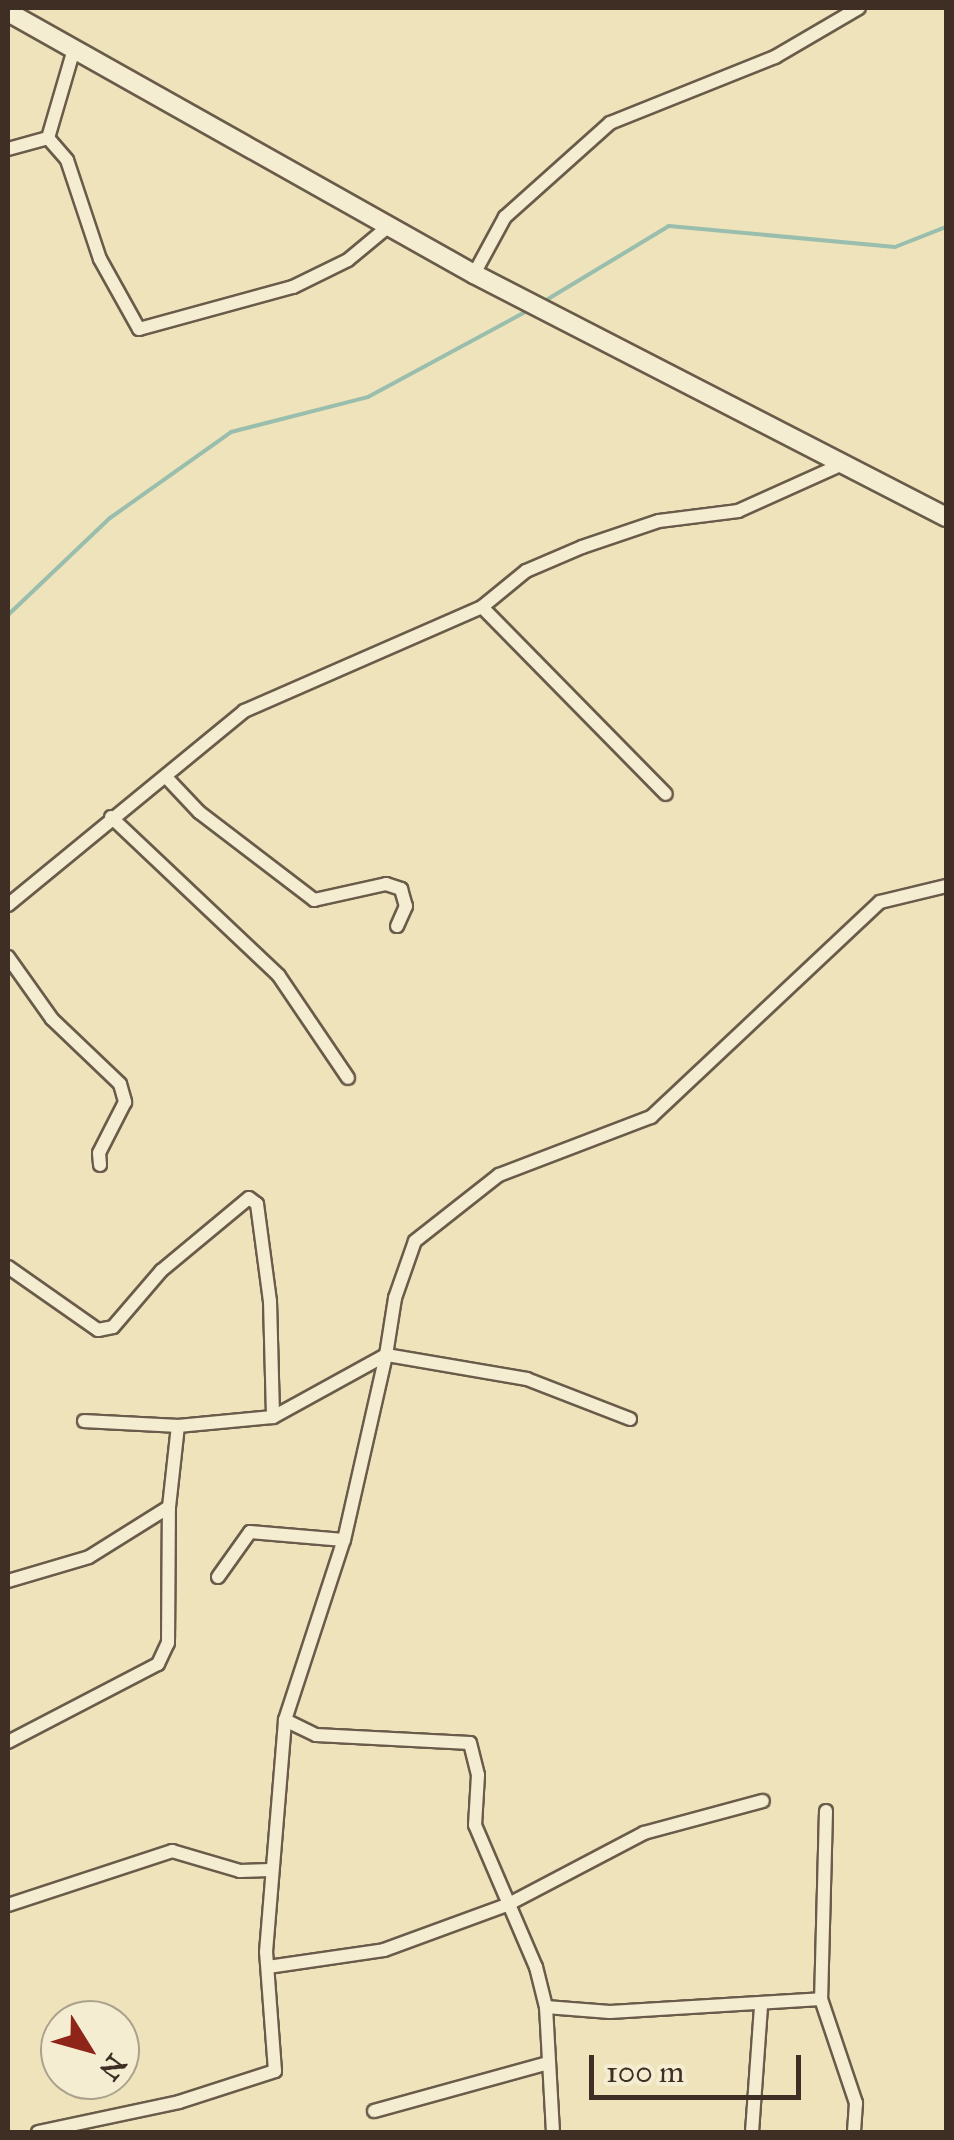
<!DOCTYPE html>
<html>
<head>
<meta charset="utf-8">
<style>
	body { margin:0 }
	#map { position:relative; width:954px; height:2140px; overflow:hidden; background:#eee3ba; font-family:"IM FELL Great Primer",serif }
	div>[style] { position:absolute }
	.stream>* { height:4px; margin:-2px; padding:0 2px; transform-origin:2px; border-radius:2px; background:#99bead }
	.roads { filter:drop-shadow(2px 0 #6a5b4a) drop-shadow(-2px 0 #6a5b4a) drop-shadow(0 2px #6a5b4a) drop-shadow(0 -2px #6a5b4a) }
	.street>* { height:12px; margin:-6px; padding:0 6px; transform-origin:6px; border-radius:6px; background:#f4edd2 }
	.secondary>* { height:18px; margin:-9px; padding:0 9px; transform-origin:9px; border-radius:9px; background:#f4edd2 }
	span { translate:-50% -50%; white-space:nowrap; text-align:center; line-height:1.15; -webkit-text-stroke:10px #f4edd2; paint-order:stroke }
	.frame { position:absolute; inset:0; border:10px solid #3e2e24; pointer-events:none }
	.north { position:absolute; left:40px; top:2000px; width:100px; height:100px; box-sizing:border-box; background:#f4edd2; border:2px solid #aba18c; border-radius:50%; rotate:127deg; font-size:28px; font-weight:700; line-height:40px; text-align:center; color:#3e2e24 }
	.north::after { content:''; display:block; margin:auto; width:35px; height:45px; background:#8f2418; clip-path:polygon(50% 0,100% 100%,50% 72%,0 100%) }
	.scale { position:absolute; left:589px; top:2055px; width:212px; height:45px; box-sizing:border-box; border:5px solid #3e2e24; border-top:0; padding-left:12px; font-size:30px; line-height:35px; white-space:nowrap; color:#3e2e24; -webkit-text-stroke:8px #f4edd2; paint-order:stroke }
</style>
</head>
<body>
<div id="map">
	<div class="stream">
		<i style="left:543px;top:302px;width:147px;rotate:-31.1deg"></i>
		<i style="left:669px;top:226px;width:227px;rotate:5.3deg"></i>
		<i style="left:895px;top:247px;width:55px;rotate:-21.4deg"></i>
		<i style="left:8px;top:615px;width:141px;rotate:-43.6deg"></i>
		<i style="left:110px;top:518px;width:148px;rotate:-35.4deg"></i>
		<i style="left:231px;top:432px;width:141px;rotate:-14.3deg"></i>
		<i style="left:368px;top:397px;width:185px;rotate:-28.4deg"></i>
	</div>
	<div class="roads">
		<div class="street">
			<i style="left:48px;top:138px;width:29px;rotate:49deg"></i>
			<i style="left:67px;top:160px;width:104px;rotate:71.6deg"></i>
			<i style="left:100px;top:259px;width:80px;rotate:60.9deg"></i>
			<i style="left:139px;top:329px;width:160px;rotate:-15.3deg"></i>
			<i style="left:293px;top:287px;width:61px;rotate:-26.1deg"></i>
			<i style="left:348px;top:260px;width:55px;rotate:-39.8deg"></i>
			<i style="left:8px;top:149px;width:41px;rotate:-15.4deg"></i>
			<i style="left:48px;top:138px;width:93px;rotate:-73.7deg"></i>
			<i style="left:474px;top:274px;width:65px;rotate:-61.5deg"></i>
			<i style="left:505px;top:217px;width:141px;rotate:-41.8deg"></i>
			<i style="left:610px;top:123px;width:178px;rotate:-21.8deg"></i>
			<i style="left:775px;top:57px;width:97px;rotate:-30.3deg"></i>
			<i style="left:482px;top:607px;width:262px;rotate:45.5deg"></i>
			<i style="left:166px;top:777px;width:48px;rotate:46.7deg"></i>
			<i style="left:199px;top:812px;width:145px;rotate:37.4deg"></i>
			<i style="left:314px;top:900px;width:74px;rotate:-12.5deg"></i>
			<i style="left:386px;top:884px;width:16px;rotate:18deg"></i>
			<i style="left:401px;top:889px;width:18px;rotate:74deg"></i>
			<i style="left:406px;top:906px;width:22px;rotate:114deg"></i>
			<i style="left:111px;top:817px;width:231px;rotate:43.4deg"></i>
			<i style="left:279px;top:976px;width:123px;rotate:55.9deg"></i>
			<i style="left:8px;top:905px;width:306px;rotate:-39.4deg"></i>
			<i style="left:244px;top:711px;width:260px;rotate:-23.6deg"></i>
			<i style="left:482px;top:607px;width:57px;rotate:-39.3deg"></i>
			<i style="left:526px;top:571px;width:61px;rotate:-23.2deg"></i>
			<i style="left:582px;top:547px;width:81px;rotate:-18.7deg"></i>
			<i style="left:659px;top:521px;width:80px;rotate:-7.2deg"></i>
			<i style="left:738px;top:511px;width:117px;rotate:-24.2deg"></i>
			<i style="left:8px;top:957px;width:76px;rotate:54.6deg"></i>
			<i style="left:52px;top:1019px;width:94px;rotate:43.7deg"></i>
			<i style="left:120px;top:1084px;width:19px;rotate:74deg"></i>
			<i style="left:125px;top:1102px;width:57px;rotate:117deg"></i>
			<i style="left:99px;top:1153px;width:12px;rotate:85deg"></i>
			<i style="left:8px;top:1267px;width:110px;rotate:35deg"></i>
			<i style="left:98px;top:1330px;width:15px;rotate:-11deg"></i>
			<i style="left:113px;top:1327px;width:74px;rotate:-49.4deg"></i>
			<i style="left:161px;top:1271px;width:114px;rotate:-39.7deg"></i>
			<i style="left:249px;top:1198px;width:10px;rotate:37deg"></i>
			<i style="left:257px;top:1204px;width:98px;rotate:82.4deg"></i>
			<i style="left:270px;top:1301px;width:116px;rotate:88.5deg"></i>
			<i style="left:630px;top:1419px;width:110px;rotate:-158.8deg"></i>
			<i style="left:527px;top:1379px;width:143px;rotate:-170.3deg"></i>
			<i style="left:386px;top:1355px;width:58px;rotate:-81deg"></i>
			<i style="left:395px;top:1298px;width:60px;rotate:-70.7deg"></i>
			<i style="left:415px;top:1241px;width:107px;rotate:-38.2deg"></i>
			<i style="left:499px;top:1175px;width:163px;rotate:-20.9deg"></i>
			<i style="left:651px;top:1117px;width:314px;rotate:-43.2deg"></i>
			<i style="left:880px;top:902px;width:68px;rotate:-13.6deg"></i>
			<i style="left:84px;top:1421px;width:94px;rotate:3deg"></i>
			<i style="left:218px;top:1577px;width:55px;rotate:-54.6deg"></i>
			<i style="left:250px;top:1532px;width:94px;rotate:4.9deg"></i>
			<i style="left:8px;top:1581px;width:84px;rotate:-16.5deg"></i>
			<i style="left:89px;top:1557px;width:94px;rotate:-32deg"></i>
			<i style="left:169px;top:1507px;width:81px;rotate:-83.7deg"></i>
			<i style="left:178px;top:1426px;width:95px;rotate:-5.4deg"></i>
			<i style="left:273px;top:1417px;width:129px;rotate:-28.8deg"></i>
			<i style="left:285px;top:1720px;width:34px;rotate:26deg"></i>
			<i style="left:316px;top:1735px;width:154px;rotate:3deg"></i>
			<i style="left:470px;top:1743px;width:33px;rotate:76deg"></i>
			<i style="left:478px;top:1775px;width:50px;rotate:93.4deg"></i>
			<i style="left:475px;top:1825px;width:155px;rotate:66.8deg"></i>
			<i style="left:536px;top:1967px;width:41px;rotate:76deg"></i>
			<i style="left:546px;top:2007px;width:125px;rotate:86.8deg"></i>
			<i style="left:8px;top:1742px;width:169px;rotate:-27.5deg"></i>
			<i style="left:158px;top:1664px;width:23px;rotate:-65deg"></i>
			<i style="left:168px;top:1643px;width:136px;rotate:-89.6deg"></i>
			<i style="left:826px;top:1811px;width:188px;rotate:91.5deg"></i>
			<i style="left:821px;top:1999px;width:110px;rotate:71.4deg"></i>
			<i style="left:856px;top:2103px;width:29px;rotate:94deg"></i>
			<i style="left:8px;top:1905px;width:173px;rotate:-18.2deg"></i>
			<i style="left:172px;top:1851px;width:71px;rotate:16.4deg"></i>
			<i style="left:240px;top:1871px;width:30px;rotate:-2deg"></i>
			<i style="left:268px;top:1967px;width:117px;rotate:-8.3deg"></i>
			<i style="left:384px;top:1950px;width:131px;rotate:-20.1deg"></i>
			<i style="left:507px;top:1905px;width:155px;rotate:-27.7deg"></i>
			<i style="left:644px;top:1833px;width:123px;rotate:-15.1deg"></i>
			<i style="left:546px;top:2007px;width:64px;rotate:4.5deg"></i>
			<i style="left:610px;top:2012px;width:211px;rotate:-3.5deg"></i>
			<i style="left:374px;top:2111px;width:177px;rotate:-15.4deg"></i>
			<i style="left:38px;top:2132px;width:144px;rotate:-12deg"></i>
			<i style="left:179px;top:2102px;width:101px;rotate:-17.9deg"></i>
			<i style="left:275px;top:2071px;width:119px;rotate:-94.3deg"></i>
			<i style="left:266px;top:1952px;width:233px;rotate:-85.3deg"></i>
			<i style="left:285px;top:1720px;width:189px;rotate:-71.9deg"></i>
			<i style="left:344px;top:1540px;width:190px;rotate:-77.2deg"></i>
			<i style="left:752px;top:2132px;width:127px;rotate:-85.9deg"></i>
		</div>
		<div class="secondary">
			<i style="left:8px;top:12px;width:535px;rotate:29.35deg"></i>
			<i style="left:474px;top:274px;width:531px;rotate:27.24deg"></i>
		</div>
	</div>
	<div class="frame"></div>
	<div class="north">N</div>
	<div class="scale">100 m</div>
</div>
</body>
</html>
